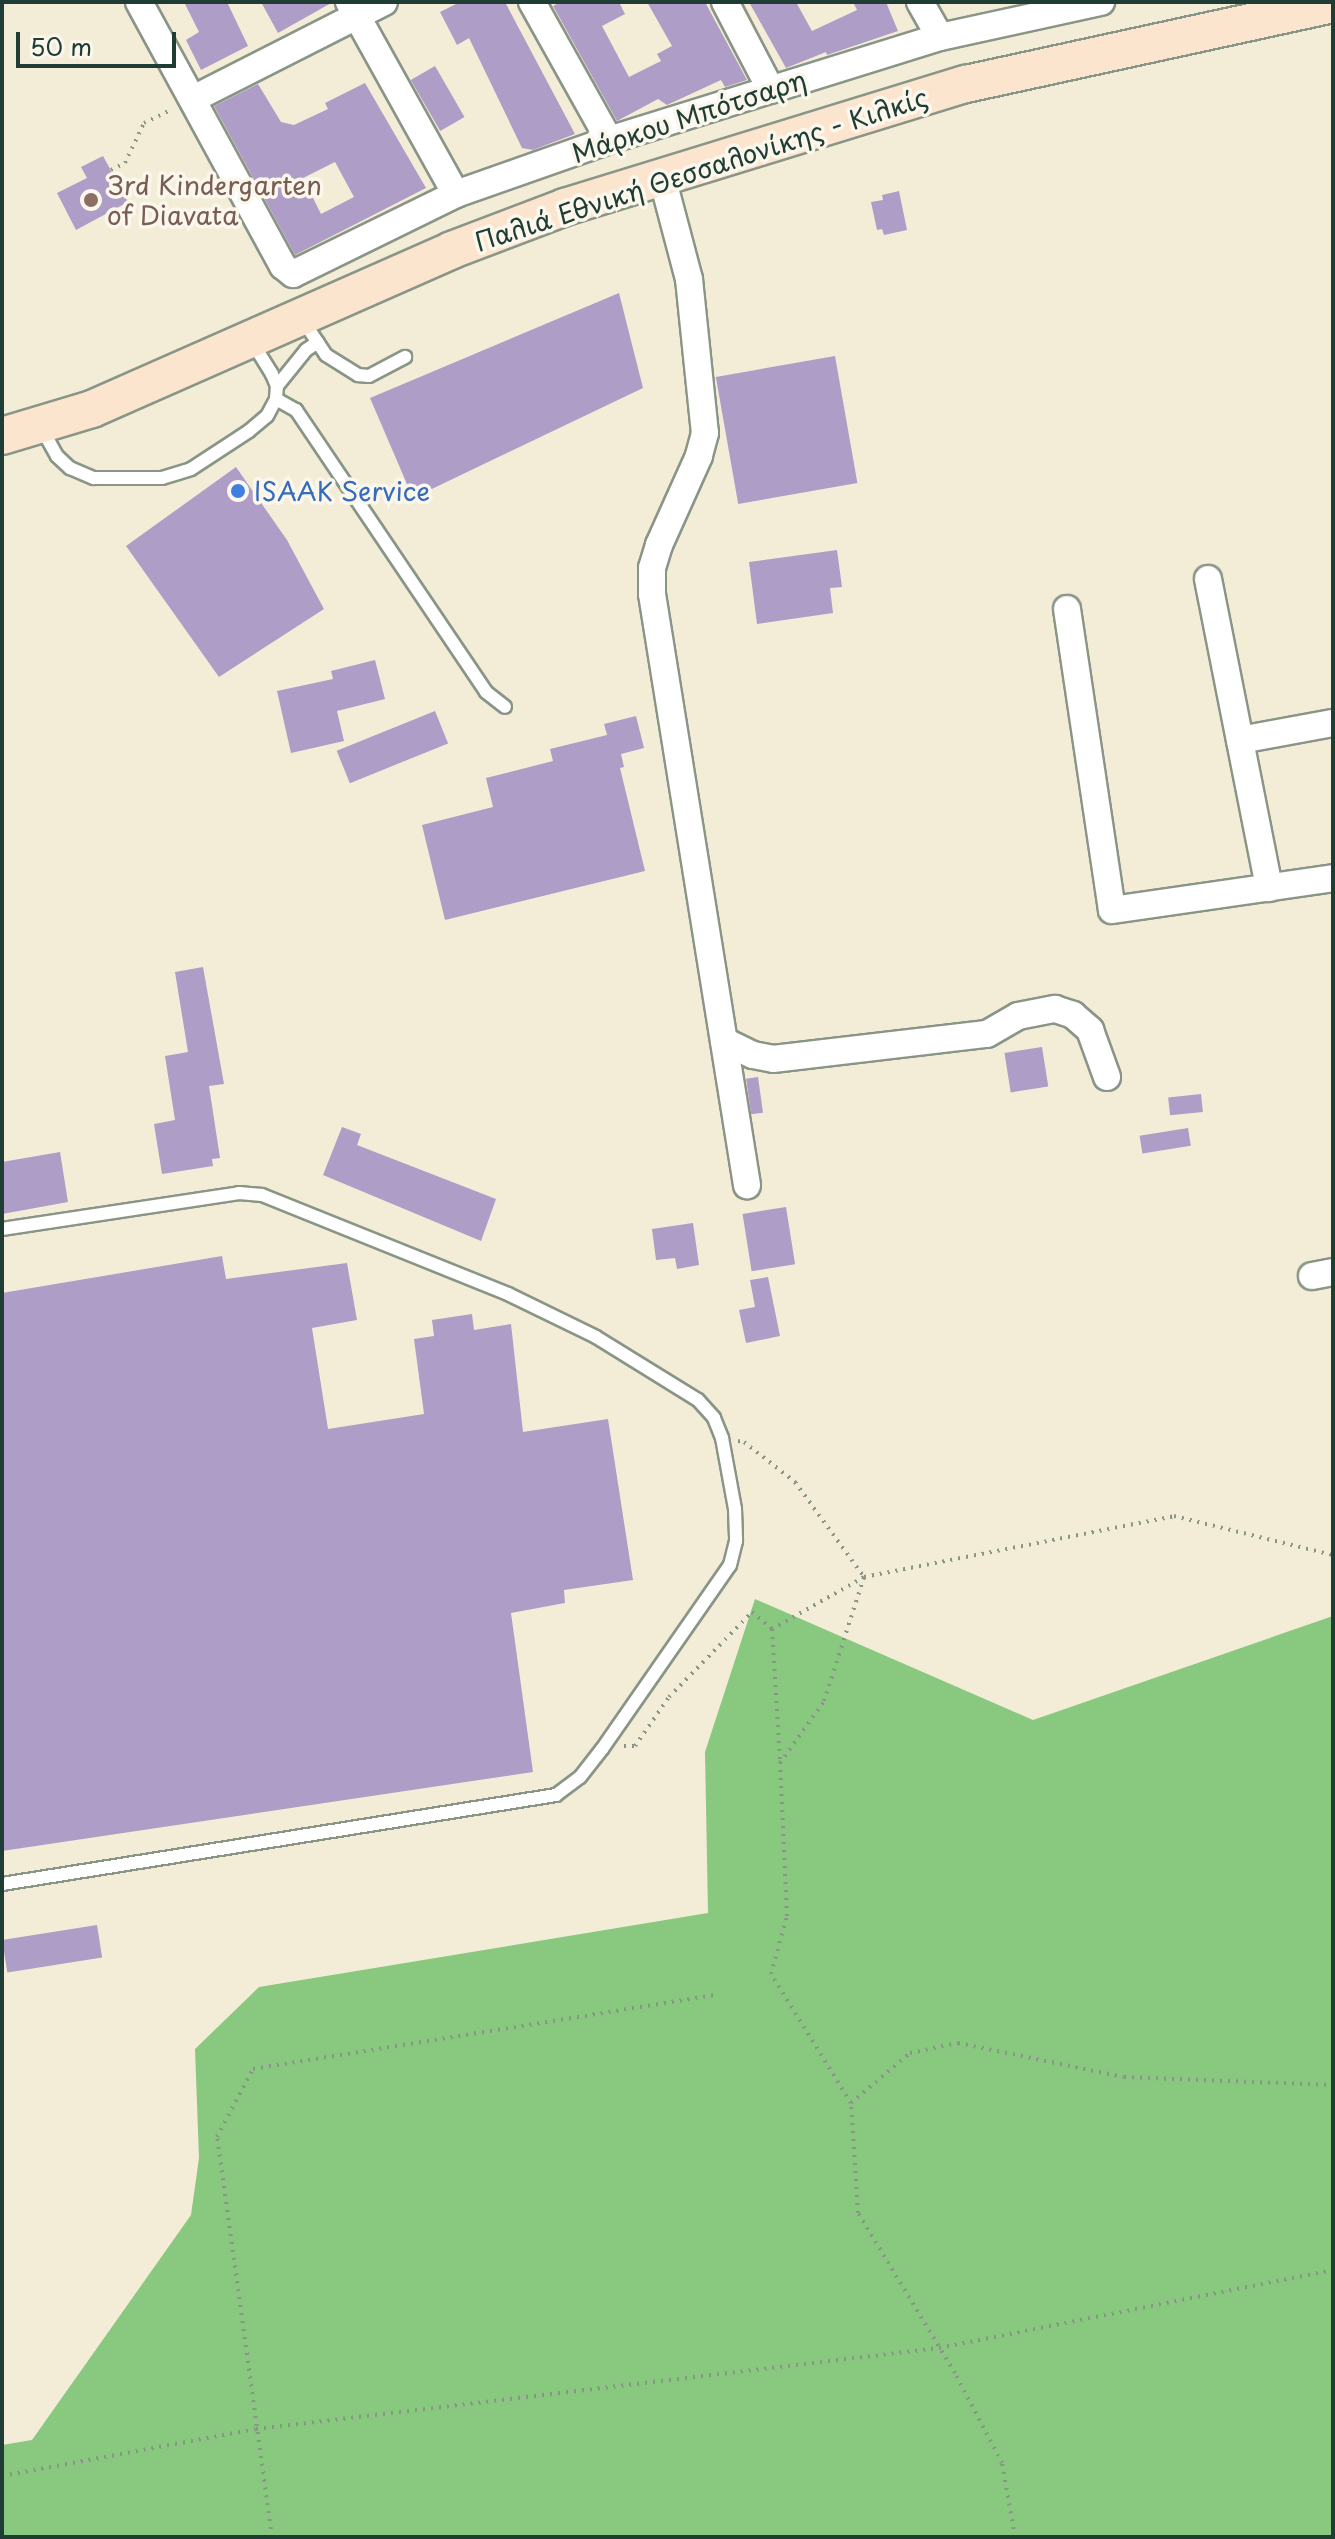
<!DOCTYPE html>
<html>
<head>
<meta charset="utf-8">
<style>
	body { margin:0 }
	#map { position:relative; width:1335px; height:2539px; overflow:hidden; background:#f3edd7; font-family:"Playpen Sans",sans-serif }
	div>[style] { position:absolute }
	.green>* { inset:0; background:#88c87f }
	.building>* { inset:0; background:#ae9dc7; transform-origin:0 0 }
	.path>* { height:4px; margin-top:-2px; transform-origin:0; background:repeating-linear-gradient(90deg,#899586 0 2px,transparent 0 8px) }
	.roads { filter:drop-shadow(2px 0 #899586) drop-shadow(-2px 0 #899586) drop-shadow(0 2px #899586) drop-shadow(0 -2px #899586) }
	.service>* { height:12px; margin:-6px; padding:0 6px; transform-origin:6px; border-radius:6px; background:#fff }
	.minor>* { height:26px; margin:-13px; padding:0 13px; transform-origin:13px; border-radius:13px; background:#fff }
	.secondary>* { height:36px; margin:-18px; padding:0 18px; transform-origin:18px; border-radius:18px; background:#fce5cf }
	.dots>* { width:22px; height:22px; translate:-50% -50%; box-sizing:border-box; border:4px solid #fbf7ec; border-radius:50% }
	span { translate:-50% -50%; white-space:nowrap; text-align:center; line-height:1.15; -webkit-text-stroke:7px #fbf7ec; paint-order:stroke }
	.street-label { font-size:26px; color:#1f3d34 }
	.education-label { font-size:26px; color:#785e54 }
	.left { translate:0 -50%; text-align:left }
	.shop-label { font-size:26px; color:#366cbe }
	.frame { position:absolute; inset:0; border:4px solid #1f3d34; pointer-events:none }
	.scale { position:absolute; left:16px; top:32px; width:160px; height:36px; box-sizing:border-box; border:4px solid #1f3d34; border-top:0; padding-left:10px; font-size:24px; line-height:28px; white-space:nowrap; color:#1f3d34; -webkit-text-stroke:6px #fbf7ec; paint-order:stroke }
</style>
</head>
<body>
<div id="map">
	<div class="green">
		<i style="clip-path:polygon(755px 1599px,1033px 1720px,1333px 1616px,1333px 2537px,2px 2537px,2px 2445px,32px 2440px,191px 2215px,199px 2158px,195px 2049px,259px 1987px,708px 1913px,705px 1752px)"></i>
	</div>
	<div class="building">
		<i style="clip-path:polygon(184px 2px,227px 2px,248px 46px,201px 70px,186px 40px,199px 32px)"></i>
		<i style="clip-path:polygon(261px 2px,333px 2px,278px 33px)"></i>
		<i style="clip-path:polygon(460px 2px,505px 2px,575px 134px,533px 150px,522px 148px,469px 38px,457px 45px,440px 12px)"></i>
		<i style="clip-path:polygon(561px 2px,619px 2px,625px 14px,602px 26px,629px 77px,661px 61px,657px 54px,672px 46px,647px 2px,705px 2px,747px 80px,725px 87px,721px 80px,667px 105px,658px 99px,617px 121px,553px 6px)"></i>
		<i style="clip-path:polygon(749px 2px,796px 2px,812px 31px,857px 10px,853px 2px,886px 2px,898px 31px,827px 55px,826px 52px,786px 68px)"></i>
		<i style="left:435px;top:66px;width:59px;height:28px;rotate:60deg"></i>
		<i style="clip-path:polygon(evenodd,365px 83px,426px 188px,295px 255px,214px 106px,258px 84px,281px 122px,294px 125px,328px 109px,325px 103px,365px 83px,335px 162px,354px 197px,321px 214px,303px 178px,335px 162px)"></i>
		<i style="clip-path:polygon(103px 156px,128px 202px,76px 230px,57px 193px,87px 178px,81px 167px)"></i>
		<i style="clip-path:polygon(899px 191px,907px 230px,884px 235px,882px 229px,877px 230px,871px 202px,883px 200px,882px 195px)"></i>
		<i style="clip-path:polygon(619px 293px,643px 388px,413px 498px,370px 398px)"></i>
		<i style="left:835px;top:356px;width:129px;height:121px;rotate:80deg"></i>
		<i style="clip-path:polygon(236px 467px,287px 540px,324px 609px,219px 677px,126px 546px)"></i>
		<i style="clip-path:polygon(837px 550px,842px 587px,830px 588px,833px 613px,757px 624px,749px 562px)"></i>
		<i style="clip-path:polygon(375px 660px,385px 699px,337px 711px,344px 741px,291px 753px,277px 691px,333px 679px,331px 671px)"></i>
		<i style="left:435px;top:711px;width:35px;height:106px;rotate:68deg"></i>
		<i style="clip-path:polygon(636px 716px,644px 748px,621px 754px,624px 767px,620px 768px,645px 871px,445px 920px,422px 825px,493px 807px,486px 778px,553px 761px,550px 749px,607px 735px,604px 724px)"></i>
		<i style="clip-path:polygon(203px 967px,224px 1084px,209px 1086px,220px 1158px,212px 1159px,213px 1166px,162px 1174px,154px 1124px,175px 1120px,165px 1056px,188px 1052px,175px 972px)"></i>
		<i style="left:1042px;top:1047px;width:40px;height:38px;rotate:81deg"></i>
		<i style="left:758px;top:1077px;width:36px;height:12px;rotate:82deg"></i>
		<i style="left:1201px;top:1094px;width:18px;height:33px;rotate:84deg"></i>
		<i style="clip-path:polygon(342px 1127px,361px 1134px,357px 1145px,496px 1199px,481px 1241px,323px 1175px)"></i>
		<i style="left:1188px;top:1128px;width:18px;height:49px;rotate:81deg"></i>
		<i style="clip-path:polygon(60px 1152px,68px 1202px,2px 1214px,2px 1162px)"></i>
		<i style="left:786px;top:1207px;width:58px;height:44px;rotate:81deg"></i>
		<i style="clip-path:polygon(693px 1223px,699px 1265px,677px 1269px,675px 1258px,656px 1260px,652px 1229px)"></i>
		<i style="clip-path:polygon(222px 1256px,226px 1279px,347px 1263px,357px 1320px,312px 1328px,328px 1429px,424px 1414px,414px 1339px,434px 1336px,432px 1320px,472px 1314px,474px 1330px,511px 1324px,523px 1432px,608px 1419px,633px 1580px,564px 1590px,565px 1603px,511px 1613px,533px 1772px,2px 1851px,2px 1293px)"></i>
		<i style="clip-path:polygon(768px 1277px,780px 1336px,746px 1343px,739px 1310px,755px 1307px,750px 1280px)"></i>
		<i style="left:97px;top:1925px;width:33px;height:96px;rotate:81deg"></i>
	</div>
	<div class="path">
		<i style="left:111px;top:170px;width:16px;rotate:-27deg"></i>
		<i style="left:125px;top:163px;width:44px;rotate:-64.6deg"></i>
		<i style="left:144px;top:123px;width:32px;rotate:-26deg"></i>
		<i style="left:738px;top:1441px;width:6px;rotate:9deg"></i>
		<i style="left:744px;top:1442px;width:65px;rotate:38.1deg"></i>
		<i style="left:795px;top:1482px;width:117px;rotate:54deg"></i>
		<i style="left:864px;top:1577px;width:106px;rotate:150.5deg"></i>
		<i style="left:624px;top:1746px;width:11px"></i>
		<i style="left:635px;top:1746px;width:60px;rotate:-55.2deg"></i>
		<i style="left:669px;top:1697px;width:119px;rotate:-45.7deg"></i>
		<i style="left:752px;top:1612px;width:26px;rotate:40deg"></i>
		<i style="left:772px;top:1629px;width:132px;rotate:86.5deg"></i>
		<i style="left:851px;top:2103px;width:77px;rotate:-40.3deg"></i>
		<i style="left:910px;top:2053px;width:49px;rotate:-11.8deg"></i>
		<i style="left:958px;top:2043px;width:169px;rotate:11.6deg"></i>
		<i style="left:1124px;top:2077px;width:209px;rotate:2.2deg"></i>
		<i style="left:2px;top:2476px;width:258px;rotate:-10.5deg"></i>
		<i style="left:256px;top:2429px;width:688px;rotate:-6.76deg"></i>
		<i style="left:939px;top:2348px;width:402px;rotate:-11.2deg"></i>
		<i style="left:272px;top:2537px;width:404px;rotate:-97.8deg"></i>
		<i style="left:217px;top:2137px;width:77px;rotate:-62.1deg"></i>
		<i style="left:253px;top:2069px;width:466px;rotate:-9.1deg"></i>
		<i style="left:1015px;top:2537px;width:75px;rotate:-100deg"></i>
		<i style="left:1002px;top:2463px;width:102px;rotate:-117.6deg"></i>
		<i style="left:955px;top:2373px;width:187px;rotate:-121.2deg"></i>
		<i style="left:858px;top:2213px;width:110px;rotate:-93.6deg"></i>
		<i style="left:851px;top:2103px;width:152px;rotate:-121.8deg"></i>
		<i style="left:771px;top:1974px;width:60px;rotate:-74.6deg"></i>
		<i style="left:787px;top:1916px;width:153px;rotate:-92.6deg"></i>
		<i style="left:780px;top:1763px;width:76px;rotate:-54.6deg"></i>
		<i style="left:824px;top:1701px;width:130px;rotate:-72.1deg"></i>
		<i style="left:864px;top:1577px;width:316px;rotate:-11.1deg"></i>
		<i style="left:1174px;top:1516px;width:164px;rotate:13.8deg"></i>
	</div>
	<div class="roads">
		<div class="service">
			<i style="left:302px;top:319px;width:43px;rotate:56.3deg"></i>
			<i style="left:326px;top:355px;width:38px;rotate:32deg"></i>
			<i style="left:358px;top:375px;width:11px;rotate:5deg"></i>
			<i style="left:369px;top:376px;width:41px;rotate:-27.8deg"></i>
			<i style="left:277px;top:386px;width:46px;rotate:-51.1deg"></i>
			<i style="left:306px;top:350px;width:14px;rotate:-34deg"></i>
			<i style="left:276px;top:399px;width:23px;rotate:29deg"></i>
			<i style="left:296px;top:410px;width:340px;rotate:56deg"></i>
			<i style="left:486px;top:692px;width:24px;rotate:38deg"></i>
			<i style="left:42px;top:429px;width:31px;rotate:61deg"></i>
			<i style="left:57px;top:456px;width:18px;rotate:43deg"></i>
			<i style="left:70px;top:468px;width:26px;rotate:23deg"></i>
			<i style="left:94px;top:478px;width:68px"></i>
			<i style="left:162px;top:478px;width:30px;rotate:-17deg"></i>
			<i style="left:191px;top:469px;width:69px;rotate:-33.2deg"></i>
			<i style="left:249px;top:431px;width:23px;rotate:-40deg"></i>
			<i style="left:267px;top:416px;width:19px;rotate:-62deg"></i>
			<i style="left:276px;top:399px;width:13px;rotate:-86deg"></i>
			<i style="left:277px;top:386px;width:13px;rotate:-113deg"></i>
			<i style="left:272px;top:374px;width:39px;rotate:-122deg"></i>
			<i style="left:2px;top:1229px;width:240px;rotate:-8.6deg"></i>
			<i style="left:239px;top:1193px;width:23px;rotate:5deg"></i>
			<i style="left:262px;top:1195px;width:265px;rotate:21.9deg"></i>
			<i style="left:508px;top:1294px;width:98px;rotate:26deg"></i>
			<i style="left:596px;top:1337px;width:120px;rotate:31.7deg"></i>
			<i style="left:698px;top:1400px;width:24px;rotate:48deg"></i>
			<i style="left:714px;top:1418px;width:22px;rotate:68deg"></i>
			<i style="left:722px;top:1438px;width:72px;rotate:79.6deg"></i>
			<i style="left:735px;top:1509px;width:32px;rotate:88deg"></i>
			<i style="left:736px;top:1541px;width:25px;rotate:104deg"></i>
			<i style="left:730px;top:1565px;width:224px;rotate:124.8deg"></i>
			<i style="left:602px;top:1749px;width:36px;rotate:128deg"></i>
			<i style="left:580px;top:1777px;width:30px;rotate:143deg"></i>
			<i style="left:556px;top:1795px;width:561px;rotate:170.87deg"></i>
		</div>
		<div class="minor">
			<i style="left:139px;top:2px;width:301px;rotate:61.4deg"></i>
			<i style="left:283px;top:266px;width:13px;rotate:39deg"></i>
			<i style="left:293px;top:274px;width:182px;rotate:-26.1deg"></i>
			<i style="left:456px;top:194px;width:162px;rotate:-19.4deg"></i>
			<i style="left:609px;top:140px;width:347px;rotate:-17.3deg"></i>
			<i style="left:940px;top:37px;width:165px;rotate:-12.3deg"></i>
			<i style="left:349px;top:2px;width:220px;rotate:60.9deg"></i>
			<i style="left:532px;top:2px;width:158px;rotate:60.8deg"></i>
			<i style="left:725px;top:2px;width:99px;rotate:62.4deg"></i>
			<i style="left:920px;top:2px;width:40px;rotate:60.3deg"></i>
			<i style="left:193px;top:99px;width:214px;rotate:-26.9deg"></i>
			<i style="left:662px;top:177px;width:106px;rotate:75.2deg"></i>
			<i style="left:689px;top:279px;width:155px;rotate:84.1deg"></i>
			<i style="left:705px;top:433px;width:24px;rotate:105deg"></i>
			<i style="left:699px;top:456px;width:98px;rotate:114.2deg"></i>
			<i style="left:659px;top:545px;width:24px;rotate:107deg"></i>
			<i style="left:652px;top:568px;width:26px;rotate:90deg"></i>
			<i style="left:652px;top:594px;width:599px;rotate:80.87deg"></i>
			<i style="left:1208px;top:579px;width:315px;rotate:78.8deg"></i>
			<i style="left:1067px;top:609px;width:304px;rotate:81.5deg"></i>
			<i style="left:1112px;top:910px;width:223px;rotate:-8.2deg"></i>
			<i style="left:1240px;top:740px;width:95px;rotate:-10.4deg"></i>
			<i style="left:724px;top:1041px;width:32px;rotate:26deg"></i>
			<i style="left:753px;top:1055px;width:20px;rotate:11deg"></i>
			<i style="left:773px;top:1059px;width:215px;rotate:-6.7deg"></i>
			<i style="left:987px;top:1034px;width:36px;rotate:-30deg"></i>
			<i style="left:1018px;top:1016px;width:38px;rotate:-11deg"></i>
			<i style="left:1055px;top:1009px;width:19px;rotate:18deg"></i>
			<i style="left:1073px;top:1015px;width:23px;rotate:41deg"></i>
			<i style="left:1090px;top:1030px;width:50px;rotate:70.1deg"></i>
			<i style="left:1312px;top:1276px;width:21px;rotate:-11deg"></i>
		</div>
		<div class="secondary">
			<i style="left:2px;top:436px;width:94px;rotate:-16.7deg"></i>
			<i style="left:92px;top:409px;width:394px;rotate:-23.8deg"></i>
			<i style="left:452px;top:250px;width:121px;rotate:-20.8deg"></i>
			<i style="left:565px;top:207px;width:419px;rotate:-17.1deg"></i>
			<i style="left:966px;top:84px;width:376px;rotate:-12.3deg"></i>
		</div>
	</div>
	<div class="dots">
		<i style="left:91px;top:200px;background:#8d6e63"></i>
		<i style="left:238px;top:491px;background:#3f7fe0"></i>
	</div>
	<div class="street-label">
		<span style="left:689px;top:116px;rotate:-18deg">Μάρκου Μπότσαρη</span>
		<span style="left:701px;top:169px;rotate:-18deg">Παλιά Εθνική Θεσσαλονίκης - Κιλκίς</span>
	</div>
	<div class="education-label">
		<span class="left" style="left:107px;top:200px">3rd Kindergarten<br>of Diavata</span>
	</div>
	<div class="shop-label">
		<span class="left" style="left:254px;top:491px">ISAAK Service</span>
	</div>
	<div class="frame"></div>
	<div class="scale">50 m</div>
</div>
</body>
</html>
